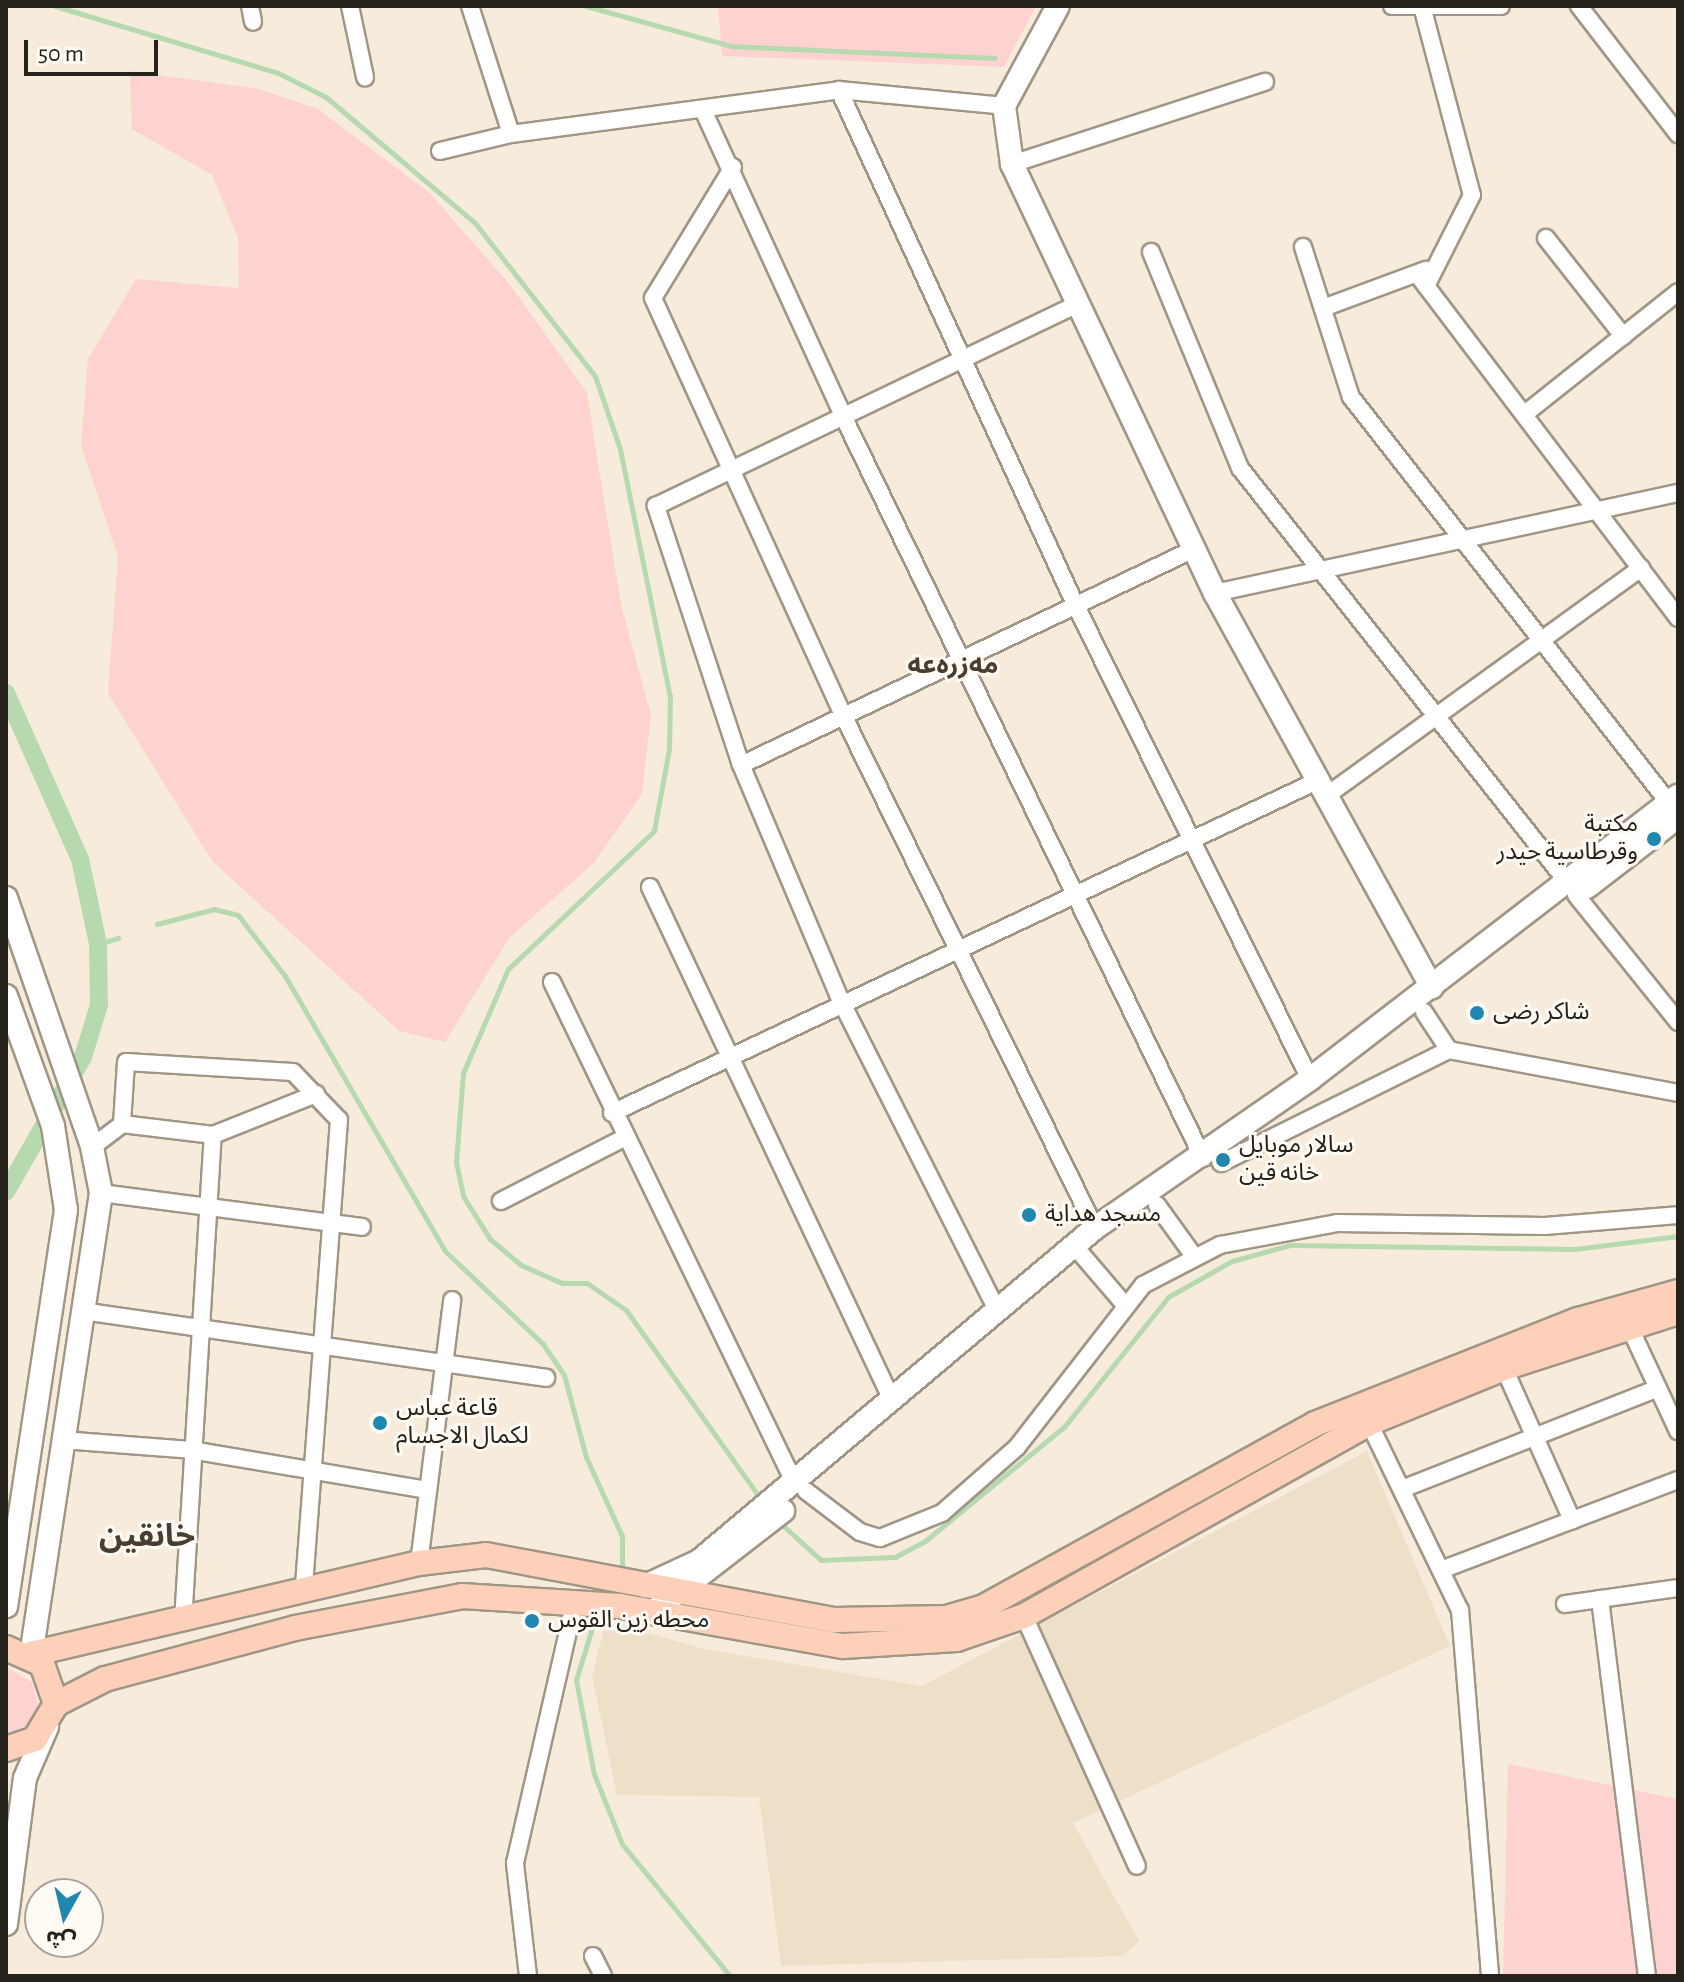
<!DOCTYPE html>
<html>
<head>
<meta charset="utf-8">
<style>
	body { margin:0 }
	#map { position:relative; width:1684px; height:1982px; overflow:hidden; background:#f7ecdb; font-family:"Alegreya Sans","Noto Sans Arabic",sans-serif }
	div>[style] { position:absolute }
	.built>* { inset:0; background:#eedfc8 }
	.green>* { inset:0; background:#fed2d0 }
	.stream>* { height:5px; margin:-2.5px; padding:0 2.5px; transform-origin:2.5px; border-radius:2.5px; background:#b7d9b0 }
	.canal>* { height:18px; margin:-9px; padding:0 9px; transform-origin:9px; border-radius:9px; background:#b7d9b0 }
	.roads { filter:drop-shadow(2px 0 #a09686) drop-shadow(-2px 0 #a09686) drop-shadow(0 2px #a09686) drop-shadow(0 -2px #a09686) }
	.street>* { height:16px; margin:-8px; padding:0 8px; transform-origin:8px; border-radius:8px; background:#fff }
	.secondary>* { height:22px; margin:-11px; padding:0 11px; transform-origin:11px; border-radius:11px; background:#fff }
	.primary>* { height:24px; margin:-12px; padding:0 12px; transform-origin:12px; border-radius:12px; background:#fdd1b9 }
	.dots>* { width:22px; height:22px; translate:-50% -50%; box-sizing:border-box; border:4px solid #fffbf4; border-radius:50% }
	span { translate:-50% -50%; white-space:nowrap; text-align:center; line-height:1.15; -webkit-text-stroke:6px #fffbf4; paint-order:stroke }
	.poi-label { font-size:24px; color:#25211b }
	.right { translate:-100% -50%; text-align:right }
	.left { translate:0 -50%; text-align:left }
	.neighbourhood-label { font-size:26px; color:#473e31; font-weight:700 }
	.district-label { font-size:32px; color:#473e31; font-weight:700 }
	.frame { position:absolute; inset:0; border:8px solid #25211b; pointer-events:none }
	.north { position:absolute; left:24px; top:1878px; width:80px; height:80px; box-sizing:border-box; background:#fffbf4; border:2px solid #a8a49d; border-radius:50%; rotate:188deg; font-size:22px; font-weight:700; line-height:32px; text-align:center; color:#25211b }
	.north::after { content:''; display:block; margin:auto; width:28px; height:36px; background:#2087b0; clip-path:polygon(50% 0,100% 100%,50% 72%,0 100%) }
	.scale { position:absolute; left:24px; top:40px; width:134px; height:36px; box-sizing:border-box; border:4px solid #25211b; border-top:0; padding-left:10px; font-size:24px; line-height:28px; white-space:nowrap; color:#25211b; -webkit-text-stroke:6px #fffbf4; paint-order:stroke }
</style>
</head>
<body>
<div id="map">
	<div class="built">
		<i style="clip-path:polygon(1367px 1451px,1450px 1646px,1073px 1823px,1139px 1941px,1123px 1956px,781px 1966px,759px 1797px,617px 1795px,592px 1676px,606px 1621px,704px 1649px,922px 1686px)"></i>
	</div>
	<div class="green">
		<i style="clip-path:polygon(718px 6px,1036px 6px,1004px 67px,722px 56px)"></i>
		<i style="clip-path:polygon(130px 71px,259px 89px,318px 109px,430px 193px,511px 286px,587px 393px,621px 605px,651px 715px,642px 794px,594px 863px,510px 937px,445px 1042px,399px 1031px,212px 861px,108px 693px,118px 557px,81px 445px,88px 359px,136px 279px,239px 288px,238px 238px,212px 175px,132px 129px)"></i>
		<i style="clip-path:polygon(6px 1667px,32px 1682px,38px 1703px,29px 1724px,8px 1734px)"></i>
		<i style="clip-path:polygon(1508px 1764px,1678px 1799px,1678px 1976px,1503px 1976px)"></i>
	</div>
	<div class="stream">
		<i style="left:55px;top:6px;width:233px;rotate:16.7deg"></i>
		<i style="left:278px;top:73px;width:54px;rotate:26.6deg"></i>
		<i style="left:326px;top:97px;width:195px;rotate:40.2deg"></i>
		<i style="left:475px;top:223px;width:194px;rotate:51.9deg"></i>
		<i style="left:595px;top:376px;width:77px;rotate:71.1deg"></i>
		<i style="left:620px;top:449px;width:252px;rotate:78.6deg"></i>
		<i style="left:670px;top:696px;width:53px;rotate:91.1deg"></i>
		<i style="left:669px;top:749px;width:83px;rotate:100.4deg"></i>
		<i style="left:654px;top:831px;width:201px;rotate:136.6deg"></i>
		<i style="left:508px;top:969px;width:113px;rotate:113.4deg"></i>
		<i style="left:463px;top:1073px;width:89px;rotate:94.5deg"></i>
		<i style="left:456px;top:1162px;width:35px;rotate:78deg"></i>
		<i style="left:463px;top:1196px;width:51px;rotate:57.9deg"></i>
		<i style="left:490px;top:1239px;width:40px;rotate:40deg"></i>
		<i style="left:521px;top:1265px;width:45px;rotate:23.7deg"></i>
		<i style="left:562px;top:1283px;width:25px"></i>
		<i style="left:587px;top:1283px;width:47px;rotate:34.7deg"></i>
		<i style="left:626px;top:1310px;width:232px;rotate:54.5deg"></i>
		<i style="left:586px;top:6px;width:150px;rotate:15.4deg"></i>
		<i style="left:731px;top:46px;width:264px;rotate:2.6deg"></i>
		<i style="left:157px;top:924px;width:59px;rotate:-14.7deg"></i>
		<i style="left:214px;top:909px;width:25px;rotate:14deg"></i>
		<i style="left:238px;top:915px;width:77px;rotate:52.4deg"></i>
		<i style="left:285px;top:976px;width:318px;rotate:59.8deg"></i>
		<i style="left:445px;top:1251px;width:135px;rotate:43.5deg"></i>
		<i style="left:543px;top:1344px;width:37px;rotate:56deg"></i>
		<i style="left:564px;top:1375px;width:85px;rotate:75deg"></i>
		<i style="left:586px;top:1457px;width:87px;rotate:65.5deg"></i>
		<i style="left:622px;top:1536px;width:37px;rotate:90deg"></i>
		<i style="left:98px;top:944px;width:21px;rotate:-17deg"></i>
		<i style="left:780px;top:1523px;width:55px;rotate:42.1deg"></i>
		<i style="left:821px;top:1560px;width:74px;rotate:-2.3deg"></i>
		<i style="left:895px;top:1557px;width:34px;rotate:-28deg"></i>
		<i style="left:925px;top:1541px;width:180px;rotate:-39.4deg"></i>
		<i style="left:1064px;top:1427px;width:166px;rotate:-51.3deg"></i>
		<i style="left:1168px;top:1297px;width:73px;rotate:-29.4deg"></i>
		<i style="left:1232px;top:1261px;width:60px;rotate:-15.4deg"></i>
		<i style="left:1290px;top:1245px;width:285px;rotate:0.8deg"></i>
		<i style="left:1575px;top:1249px;width:104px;rotate:-7.2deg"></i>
		<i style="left:597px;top:1612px;width:71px;rotate:107.2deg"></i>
		<i style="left:576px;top:1680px;width:96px;rotate:79.2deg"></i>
		<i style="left:594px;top:1774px;width:75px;rotate:68.2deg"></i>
		<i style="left:622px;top:1844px;width:171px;rotate:50.7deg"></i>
	</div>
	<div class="canal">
		<i style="left:6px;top:693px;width:182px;rotate:66deg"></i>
		<i style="left:80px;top:859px;width:87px;rotate:78deg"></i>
		<i style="left:98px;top:944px;width:61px;rotate:89.1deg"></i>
		<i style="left:99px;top:1005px;width:54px;rotate:107.1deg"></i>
		<i style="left:83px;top:1057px;width:155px;rotate:119.7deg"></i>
	</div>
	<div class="roads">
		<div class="street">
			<i style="left:250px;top:6px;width:16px;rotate:79deg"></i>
			<i style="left:350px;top:6px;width:73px;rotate:78.1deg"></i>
			<i style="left:470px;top:6px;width:134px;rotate:72.2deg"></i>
			<i style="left:1392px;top:6px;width:109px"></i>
			<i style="left:1579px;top:6px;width:162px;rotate:52.3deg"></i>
			<i style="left:1423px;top:10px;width:191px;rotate:75.2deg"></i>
			<i style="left:1472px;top:195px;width:102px;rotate:116.8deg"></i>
			<i style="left:839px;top:90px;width:566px;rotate:65.34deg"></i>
			<i style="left:1075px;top:604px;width:530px;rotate:63.68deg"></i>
			<i style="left:704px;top:112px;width:334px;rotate:65.4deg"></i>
			<i style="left:843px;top:416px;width:825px;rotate:64.12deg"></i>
			<i style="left:440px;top:151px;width:73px;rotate:-13.5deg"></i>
			<i style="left:511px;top:134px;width:331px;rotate:-7.6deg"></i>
			<i style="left:839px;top:90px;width:166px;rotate:5.5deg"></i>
			<i style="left:1012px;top:164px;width:266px;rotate:-18deg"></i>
			<i style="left:733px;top:167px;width:153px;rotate:121.4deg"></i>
			<i style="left:653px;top:298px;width:456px;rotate:65.5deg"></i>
			<i style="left:842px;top:713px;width:574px;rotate:63.84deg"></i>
			<i style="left:1546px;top:238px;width:125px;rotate:51.8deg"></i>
			<i style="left:1303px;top:247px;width:157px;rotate:72.3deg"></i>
			<i style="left:1351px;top:397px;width:516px;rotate:51.93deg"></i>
			<i style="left:1151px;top:252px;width:234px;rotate:67.6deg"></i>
			<i style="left:1240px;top:468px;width:529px;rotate:51.68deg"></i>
			<i style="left:1417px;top:274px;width:432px;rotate:52.8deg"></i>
			<i style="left:1323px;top:308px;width:110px;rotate:-20.3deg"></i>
			<i style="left:1526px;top:413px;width:194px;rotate:-38.5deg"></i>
			<i style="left:1215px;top:593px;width:474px;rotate:-12.2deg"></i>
			<i style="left:741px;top:765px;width:502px;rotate:-25.49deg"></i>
			<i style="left:1326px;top:796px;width:389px;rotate:-35.9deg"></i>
			<i style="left:650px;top:887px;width:567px;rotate:64.75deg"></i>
			<i style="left:1576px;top:895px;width:163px;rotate:51.2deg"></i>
			<i style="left:552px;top:982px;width:555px;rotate:64.17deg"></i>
			<i style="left:1424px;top:1012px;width:45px;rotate:56.7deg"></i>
			<i style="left:612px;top:1113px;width:779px;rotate:-25.22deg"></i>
			<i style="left:122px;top:1124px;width:62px;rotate:-86.3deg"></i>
			<i style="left:126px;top:1062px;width:167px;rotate:3.4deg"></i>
			<i style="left:293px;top:1072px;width:66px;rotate:46.2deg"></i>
			<i style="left:339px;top:1120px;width:471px;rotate:94.3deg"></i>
			<i style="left:92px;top:1147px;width:38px;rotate:-37deg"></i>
			<i style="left:122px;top:1124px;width:92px;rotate:6.9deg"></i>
			<i style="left:213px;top:1135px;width:111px;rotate:-21.7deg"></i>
			<i style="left:1221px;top:1163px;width:254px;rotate:-26.4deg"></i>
			<i style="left:1449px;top:1050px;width:233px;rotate:10.6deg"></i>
			<i style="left:101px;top:1193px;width:263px;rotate:7.4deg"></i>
			<i style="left:501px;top:1201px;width:138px;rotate:-27.1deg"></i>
			<i style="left:1157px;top:1205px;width:62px;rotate:54.2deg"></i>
			<i style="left:1083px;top:1256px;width:65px;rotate:49.4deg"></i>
			<i style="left:997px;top:1310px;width:348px;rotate:-116.8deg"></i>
			<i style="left:840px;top:999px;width:254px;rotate:-112.9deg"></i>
			<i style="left:741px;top:765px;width:273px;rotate:-108.2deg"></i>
			<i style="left:656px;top:506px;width:466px;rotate:-25.6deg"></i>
			<i style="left:82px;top:1311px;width:469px;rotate:8.2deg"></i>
			<i style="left:1629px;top:1326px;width:116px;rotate:65deg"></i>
			<i style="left:1504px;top:1368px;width:167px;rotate:65.9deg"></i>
			<i style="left:1369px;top:1423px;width:208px;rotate:64.1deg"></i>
			<i style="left:1460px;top:1610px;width:367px;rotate:85.3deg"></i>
			<i style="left:62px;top:1440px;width:129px;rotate:4.4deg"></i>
			<i style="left:191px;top:1450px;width:239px;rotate:9.6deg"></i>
			<i style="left:1402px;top:1489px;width:275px;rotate:-21.5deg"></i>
			<i style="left:806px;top:1491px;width:68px;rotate:37.2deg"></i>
			<i style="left:860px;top:1532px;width:21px;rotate:17deg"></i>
			<i style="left:880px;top:1538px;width:67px;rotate:-22deg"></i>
			<i style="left:942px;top:1513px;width:100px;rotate:-41.3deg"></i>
			<i style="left:1017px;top:1447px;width:205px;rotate:-52.1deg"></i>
			<i style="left:1143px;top:1285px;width:87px;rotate:-27.5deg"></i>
			<i style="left:1220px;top:1245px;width:120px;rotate:-10.6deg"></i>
			<i style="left:1338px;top:1223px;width:207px;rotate:0.8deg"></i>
			<i style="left:1545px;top:1226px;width:133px;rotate:-4.7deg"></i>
			<i style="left:419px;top:1563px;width:265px;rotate:-82.8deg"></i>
			<i style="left:1441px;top:1570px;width:254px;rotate:-20.8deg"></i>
			<i style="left:1600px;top:1599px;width:380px;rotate:82.9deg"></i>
			<i style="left:1565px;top:1604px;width:114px;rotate:-8.1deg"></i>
			<i style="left:1024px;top:1616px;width:274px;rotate:65.7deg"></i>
			<i style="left:183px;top:1622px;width:488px;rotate:-86.5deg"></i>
			<i style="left:593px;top:1956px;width:22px;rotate:63deg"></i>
			<i style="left:528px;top:1976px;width:114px;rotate:-96.6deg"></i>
			<i style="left:515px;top:1863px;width:269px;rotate:-77.1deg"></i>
		</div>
		<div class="secondary">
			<i style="left:1058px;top:6px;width:114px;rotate:118.4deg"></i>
			<i style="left:1004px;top:106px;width:59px;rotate:82.1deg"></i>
			<i style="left:1012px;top:164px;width:475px;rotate:64.7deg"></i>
			<i style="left:1215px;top:593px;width:450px;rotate:61.2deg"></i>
			<i style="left:1587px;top:887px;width:115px;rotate:-37.6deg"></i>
			<i style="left:6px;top:898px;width:263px;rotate:70.9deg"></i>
			<i style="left:92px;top:1147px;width:47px;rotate:78.9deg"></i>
			<i style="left:101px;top:1193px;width:466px;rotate:98.6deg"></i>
			<i style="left:6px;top:996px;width:138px;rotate:70.1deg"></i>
			<i style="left:53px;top:1126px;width:85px;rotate:81.2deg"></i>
			<i style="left:66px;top:1210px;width:401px;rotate:98.6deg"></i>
			<i style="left:645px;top:1586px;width:60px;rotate:-24.8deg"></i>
			<i style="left:699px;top:1561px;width:517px;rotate:-40.06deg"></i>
			<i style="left:1095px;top:1228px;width:262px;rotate:-34.7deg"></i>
			<i style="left:1310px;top:1079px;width:464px;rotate:-37.6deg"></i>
			<i style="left:651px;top:1613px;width:167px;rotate:-37.7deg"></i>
			<i style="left:6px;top:1924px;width:147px;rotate:-82.6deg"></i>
			<i style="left:25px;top:1778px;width:56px;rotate:-66.7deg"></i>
		</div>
		<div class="primary">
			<i style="left:6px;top:1648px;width:39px;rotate:24deg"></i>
			<i style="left:42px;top:1664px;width:42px;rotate:70.7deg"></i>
			<i style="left:56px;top:1704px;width:41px;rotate:121deg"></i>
			<i style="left:35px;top:1739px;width:31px;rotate:161deg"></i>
			<i style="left:31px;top:1654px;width:399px;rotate:-13.2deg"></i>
			<i style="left:419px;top:1563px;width:67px;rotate:-6.8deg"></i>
			<i style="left:486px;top:1555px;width:354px;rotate:10.6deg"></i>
			<i style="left:834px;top:1620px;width:112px;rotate:-1deg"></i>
			<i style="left:946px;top:1618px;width:37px;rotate:-16deg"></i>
			<i style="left:982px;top:1608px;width:380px;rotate:-28.9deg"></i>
			<i style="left:1315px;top:1424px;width:283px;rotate:-21.6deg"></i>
			<i style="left:1578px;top:1320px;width:104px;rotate:-15.6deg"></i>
			<i style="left:56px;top:1704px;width:55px;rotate:-27deg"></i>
			<i style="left:105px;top:1679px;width:197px;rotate:-15deg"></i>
			<i style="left:295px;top:1628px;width:170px;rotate:-10.8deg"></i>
			<i style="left:462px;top:1596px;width:158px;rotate:3.6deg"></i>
			<i style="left:620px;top:1606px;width:227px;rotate:10.2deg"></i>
			<i style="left:843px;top:1646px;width:114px;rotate:-3.5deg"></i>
			<i style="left:957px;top:1639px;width:71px;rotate:-18.9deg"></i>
			<i style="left:1024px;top:1616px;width:395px;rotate:-29.2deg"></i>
			<i style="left:1369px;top:1423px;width:146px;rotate:-22.2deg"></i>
			<i style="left:1504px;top:1368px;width:183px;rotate:-17.8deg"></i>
		</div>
	</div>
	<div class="dots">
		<i style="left:1654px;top:839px;background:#2087b0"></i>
		<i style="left:1477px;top:1013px;background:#2087b0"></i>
		<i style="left:1223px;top:1160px;background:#2087b0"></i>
		<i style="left:1029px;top:1215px;background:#2087b0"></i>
		<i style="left:380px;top:1423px;background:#2087b0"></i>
		<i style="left:532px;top:1621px;background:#2087b0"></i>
	</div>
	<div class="poi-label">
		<span class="right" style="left:1638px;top:839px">مكتبة<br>وقرطاسية حيدر</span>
		<span class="left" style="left:1493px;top:1013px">شاكر رضى</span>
		<span class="left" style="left:1239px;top:1160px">سالار موبايل<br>خانه قين</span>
		<span class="left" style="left:1045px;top:1215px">مسجد هداية</span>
		<span class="left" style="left:396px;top:1423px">قاعة عباس<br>لكمال الاجسام</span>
		<span class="left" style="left:548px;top:1621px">محطه زين القوس</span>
	</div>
	<div class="neighbourhood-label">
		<span style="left:953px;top:666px">مەزرەعە</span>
	</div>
	<div class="district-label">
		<span style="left:147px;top:1536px">خانقين</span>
	</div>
	<div class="frame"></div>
	<div class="north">ش</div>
	<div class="scale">50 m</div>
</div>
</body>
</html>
